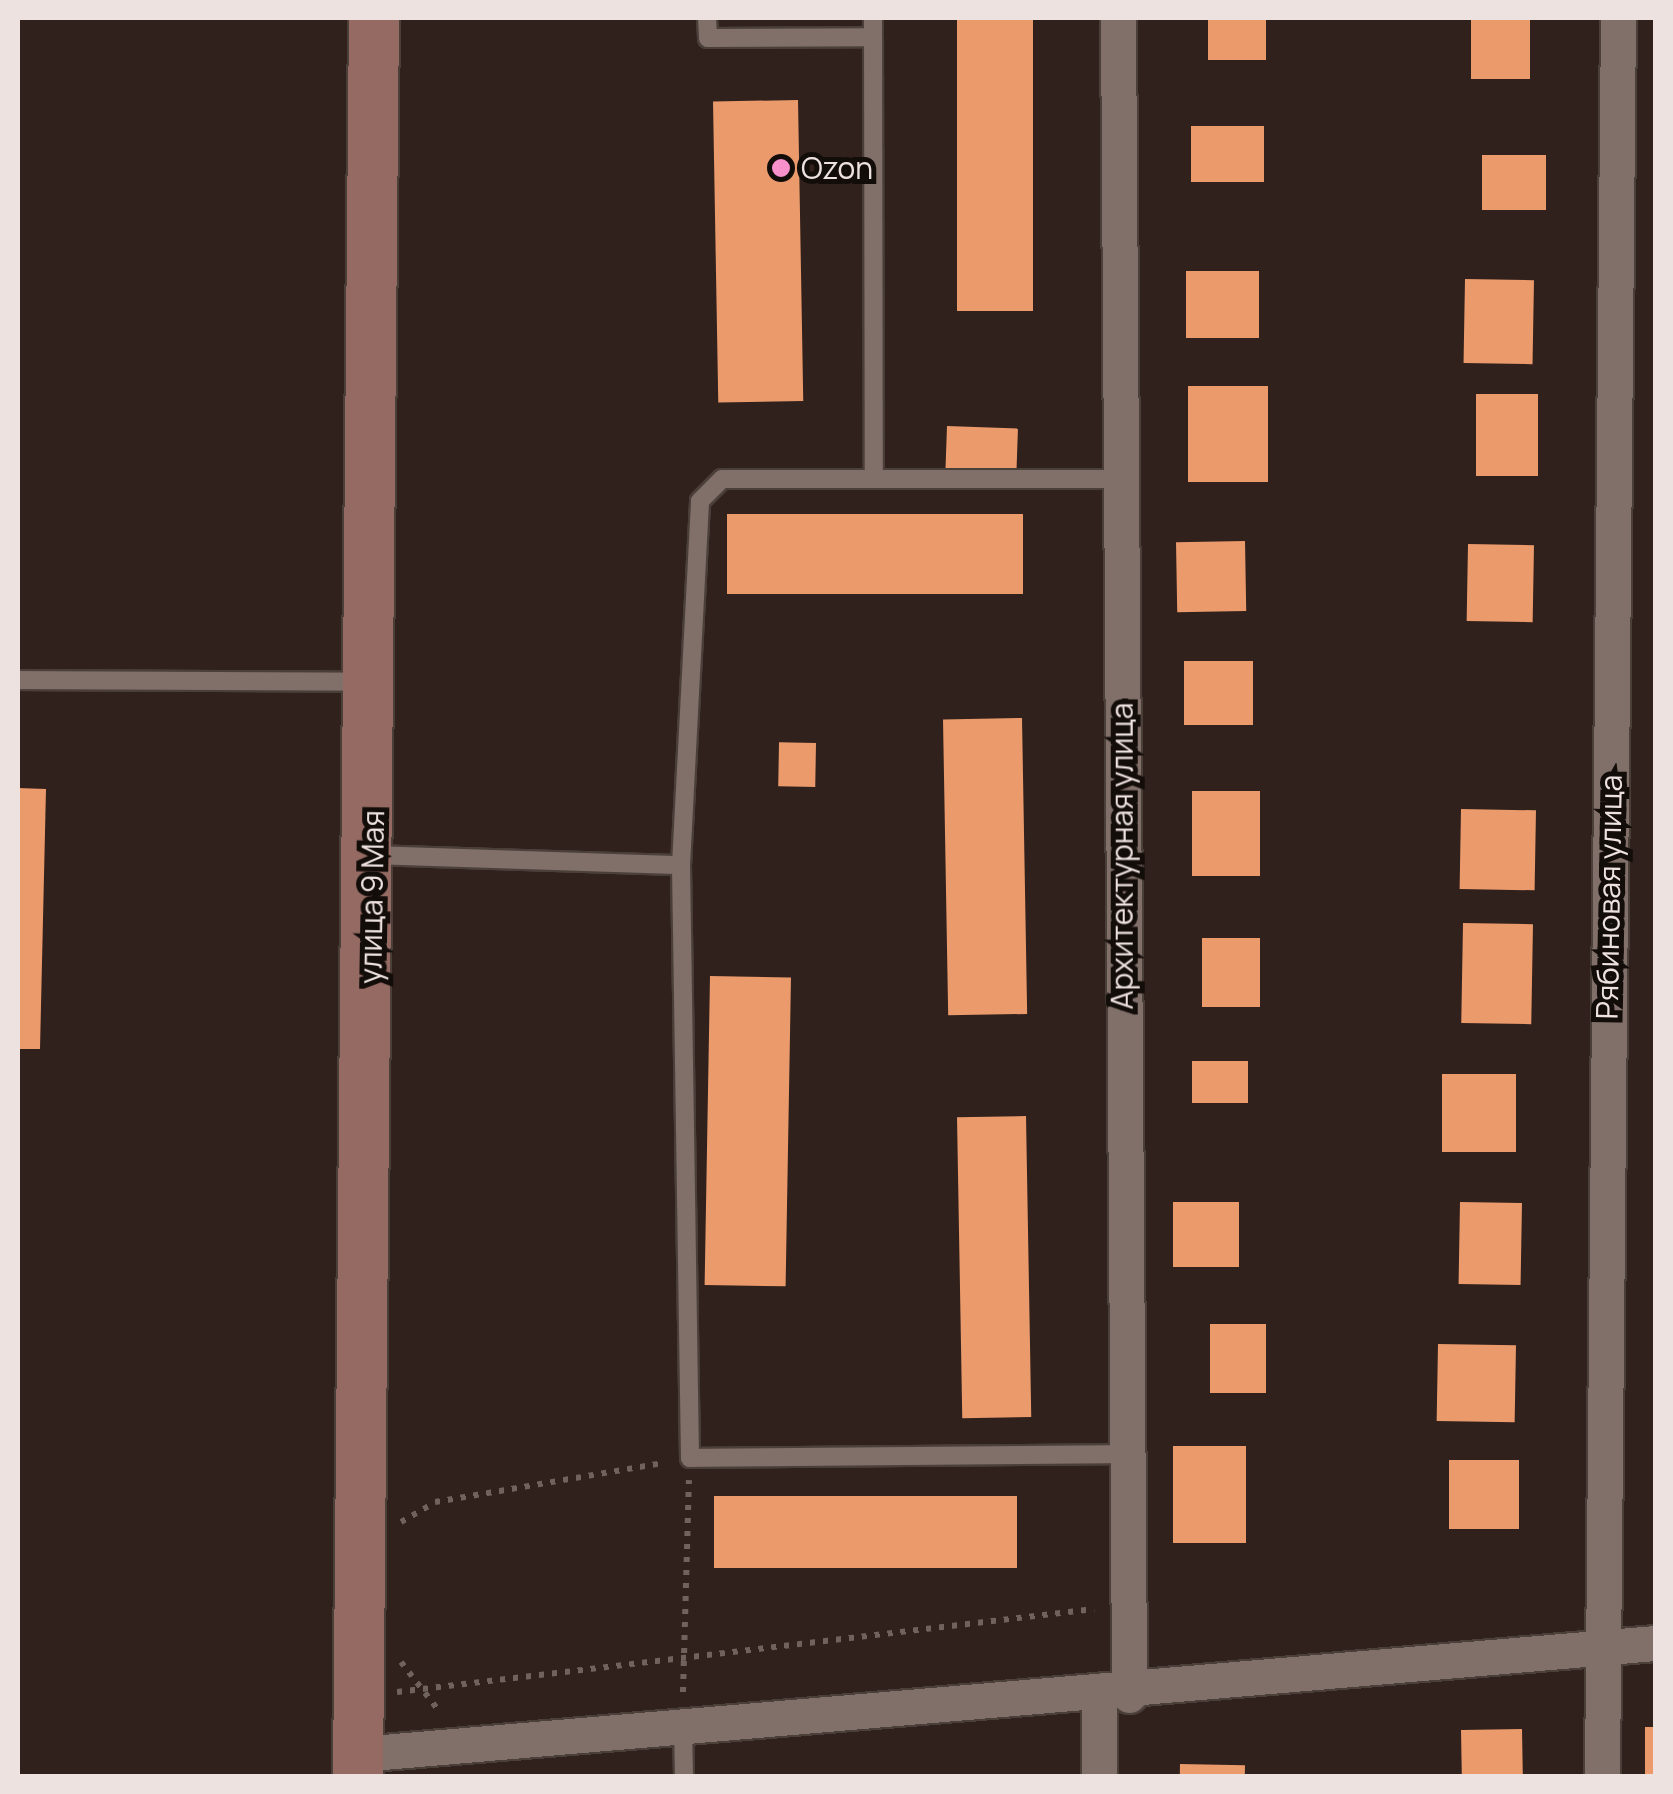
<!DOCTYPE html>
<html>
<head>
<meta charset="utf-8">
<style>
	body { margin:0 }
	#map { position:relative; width:1673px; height:1794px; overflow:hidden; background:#30211c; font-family:Manrope,sans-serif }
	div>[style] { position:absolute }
	.building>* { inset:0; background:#ea9a6b; transform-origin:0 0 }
	.path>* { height:6px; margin-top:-3px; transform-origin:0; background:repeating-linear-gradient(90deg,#70635e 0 5px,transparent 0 13px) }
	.roads { filter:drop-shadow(2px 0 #4b3f3a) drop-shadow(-2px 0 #4b3f3a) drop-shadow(0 2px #4b3f3a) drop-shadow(0 -2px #4b3f3a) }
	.lane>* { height:18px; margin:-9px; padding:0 9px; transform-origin:9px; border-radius:9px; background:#816f69 }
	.street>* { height:35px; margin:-17.5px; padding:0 17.5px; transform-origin:17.5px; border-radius:17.5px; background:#816f69 }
	.secondary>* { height:50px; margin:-25px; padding:0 25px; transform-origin:25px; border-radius:25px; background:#946a62 }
	.dots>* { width:28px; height:28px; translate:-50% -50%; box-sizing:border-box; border:5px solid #130d0a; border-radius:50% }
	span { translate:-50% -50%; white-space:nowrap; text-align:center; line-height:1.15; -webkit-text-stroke:10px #130d0a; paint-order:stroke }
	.poi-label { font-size:30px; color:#ede2df }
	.left { translate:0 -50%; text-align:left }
	.street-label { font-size:30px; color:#ede2df }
	.frame { position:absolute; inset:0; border:20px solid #ede2df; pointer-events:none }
</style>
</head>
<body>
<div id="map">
	<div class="building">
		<i style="left:957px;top:18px;width:76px;height:293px"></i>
		<i style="left:1208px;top:18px;width:58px;height:42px"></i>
		<i style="left:1471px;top:18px;width:59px;height:61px"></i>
		<i style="left:798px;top:100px;width:301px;height:85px;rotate:89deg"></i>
		<i style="left:1191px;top:126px;width:73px;height:56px"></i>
		<i style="left:1482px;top:155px;width:64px;height:55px"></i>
		<i style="left:1186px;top:271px;width:73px;height:67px"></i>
		<i style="left:1465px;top:279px;width:69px;height:84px;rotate:1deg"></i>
		<i style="left:1188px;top:386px;width:80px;height:96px"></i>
		<i style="left:1476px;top:394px;width:62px;height:82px"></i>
		<i style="left:947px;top:426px;width:71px;height:43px;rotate:2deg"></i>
		<i style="left:727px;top:514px;width:296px;height:80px"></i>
		<i style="left:1245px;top:541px;width:70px;height:69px;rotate:89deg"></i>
		<i style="left:1468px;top:544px;width:66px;height:77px;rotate:1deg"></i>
		<i style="left:1184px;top:661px;width:69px;height:64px"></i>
		<i style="left:1022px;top:718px;width:296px;height:79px;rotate:89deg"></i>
		<i style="left:816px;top:743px;width:44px;height:37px;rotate:91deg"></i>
		<i style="clip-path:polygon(18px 788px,46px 789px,40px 1049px,18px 1049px)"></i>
		<i style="left:1260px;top:791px;width:85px;height:68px;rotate:90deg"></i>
		<i style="left:1461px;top:809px;width:75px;height:80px;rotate:1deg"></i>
		<i style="left:1463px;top:923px;width:70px;height:100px;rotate:1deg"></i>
		<i style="left:1202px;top:938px;width:58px;height:69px"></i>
		<i style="left:710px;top:976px;width:81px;height:309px;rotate:1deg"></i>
		<i style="left:1192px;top:1061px;width:56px;height:42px"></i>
		<i style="left:1442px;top:1074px;width:74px;height:78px"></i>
		<i style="left:1026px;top:1116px;width:301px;height:69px;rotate:89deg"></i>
		<i style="left:1239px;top:1202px;width:65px;height:66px;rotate:90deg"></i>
		<i style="left:1460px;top:1202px;width:62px;height:82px;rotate:1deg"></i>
		<i style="left:1210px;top:1324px;width:56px;height:69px"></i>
		<i style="left:1438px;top:1344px;width:78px;height:77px;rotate:1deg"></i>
		<i style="left:1173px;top:1446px;width:73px;height:97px"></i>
		<i style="left:1449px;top:1460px;width:70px;height:69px"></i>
		<i style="left:1017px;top:1496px;width:72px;height:303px;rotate:90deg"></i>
		<i style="left:1656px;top:1727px;width:49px;height:11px;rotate:90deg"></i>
		<i style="left:1522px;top:1729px;width:47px;height:61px;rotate:89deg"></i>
		<i style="left:1180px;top:1764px;width:65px;height:12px;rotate:1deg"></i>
	</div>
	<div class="path">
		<i style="left:401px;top:1522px;width:39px;rotate:-30deg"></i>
		<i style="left:435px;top:1502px;width:232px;rotate:-9.7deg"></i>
		<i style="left:401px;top:1662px;width:62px;rotate:52.2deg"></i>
		<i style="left:397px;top:1692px;width:702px;rotate:-6.79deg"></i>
		<i style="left:683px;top:1692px;width:212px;rotate:-88.4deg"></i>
	</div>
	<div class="roads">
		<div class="lane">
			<i style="left:707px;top:18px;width:20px;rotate:87deg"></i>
			<i style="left:708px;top:38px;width:165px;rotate:-0.3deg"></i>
			<i style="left:873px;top:18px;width:461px;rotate:89.9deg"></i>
			<i style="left:18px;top:680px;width:345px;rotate:0.3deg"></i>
			<i style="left:373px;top:855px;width:308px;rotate:1.9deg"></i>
			<i style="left:681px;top:865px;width:364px;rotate:-87deg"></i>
			<i style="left:700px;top:501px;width:31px;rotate:-45deg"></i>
			<i style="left:722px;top:479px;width:397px"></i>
			<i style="left:681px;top:865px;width:593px;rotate:89.13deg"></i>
			<i style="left:690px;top:1458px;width:437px;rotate:-0.5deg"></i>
			<i style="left:683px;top:1728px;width:48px;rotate:88.8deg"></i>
		</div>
		<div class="street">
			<i style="left:1118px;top:18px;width:1677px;rotate:89.62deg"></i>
			<i style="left:360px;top:1754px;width:1301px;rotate:-4.9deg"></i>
			<i style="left:1099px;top:1776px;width:81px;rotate:-90deg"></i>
			<i style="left:1602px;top:1776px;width:1758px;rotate:-89.48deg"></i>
		</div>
		<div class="secondary">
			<i style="left:358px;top:1776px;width:1758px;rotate:-89.48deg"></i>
		</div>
	</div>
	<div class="dots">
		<i style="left:781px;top:168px;background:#f890cc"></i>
	</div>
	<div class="poi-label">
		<span class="left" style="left:801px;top:168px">Ozon</span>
	</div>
	<div class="street-label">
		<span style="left:1122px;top:856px;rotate:-90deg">Архитектурная улица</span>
		<span style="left:372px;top:897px;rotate:-89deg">улица 9 Мая</span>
		<span style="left:1609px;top:897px;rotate:-89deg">Рябиновая улица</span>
	</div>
	<div class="frame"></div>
</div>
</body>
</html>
